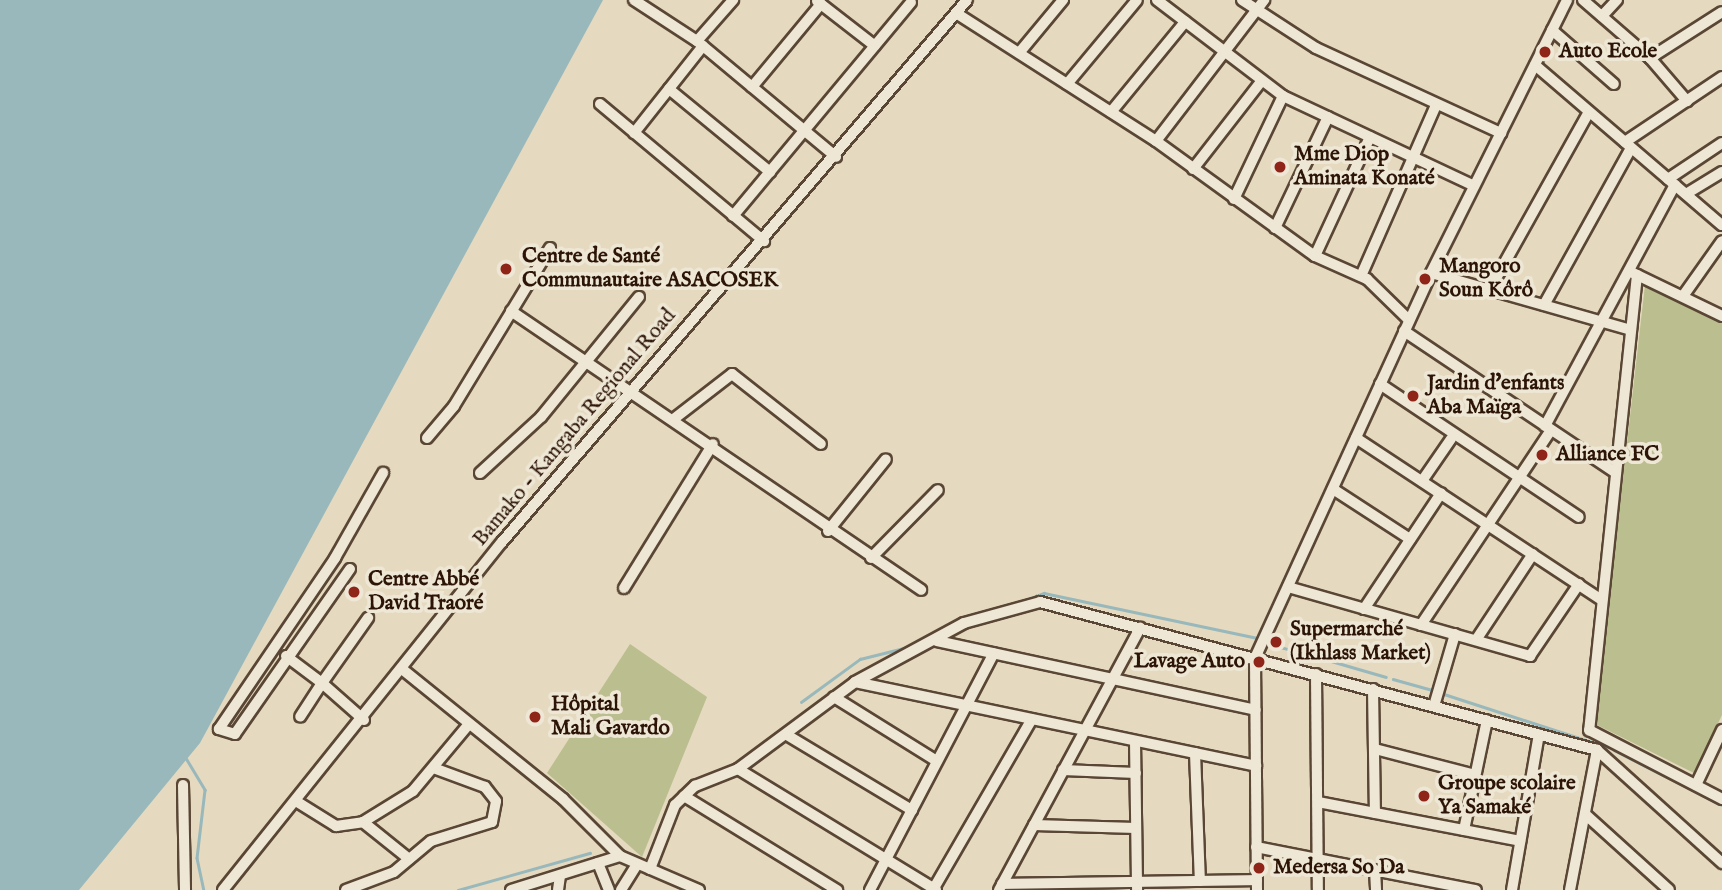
<!DOCTYPE html>
<html>
<head>
<meta charset="utf-8">
<style>
	body { margin:0 }
	#map { position:relative; width:1722px; height:890px; overflow:hidden; background:#e5dabf; font-family:"IM FELL English",serif }
	div>[style] { position:absolute }
	.green>* { inset:0; background:#bbbe8e }
	.water>* { inset:0; background:#99b8bb }
	.stream>* { height:2.5px; margin:-1.25px; padding:0 1.25px; transform-origin:1.25px; border-radius:1.25px; background:#99b8bb }
	.roads { filter:drop-shadow(2px 0 #5a4634) drop-shadow(-2px 0 #5a4634) drop-shadow(0 2px #5a4634) drop-shadow(0 -2px #5a4634) }
	.minor>* { height:10px; margin:-5px; padding:0 5px; transform-origin:5px; border-radius:5px; background:#eee7d5 }
	.dots>* { width:19px; height:19px; translate:-50% -50%; box-sizing:border-box; border:4px solid #eee7d5; border-radius:50% }
	span { translate:-50% -50%; white-space:nowrap; text-align:center; line-height:1.15; -webkit-text-stroke:7px #eee7d5; paint-order:stroke }
	.poi-label { font-size:21px; color:#2c1406; font-weight:700 }
	.left { translate:0 -50%; text-align:left }
	.right { translate:-100% -50%; text-align:right }
	.street-label { font-size:21px; color:#2c1406 }
</style>
</head>
<body>
<div id="map">
	<div class="green">
		<i style="clip-path:polygon(1645px 285px,1722px 321px,1722px 715px,1694px 773px,1595px 724px)"></i>
		<i style="clip-path:polygon(630px 644px,707px 697px,642px 857px,547px 773px)"></i>
	</div>
	<div class="water">
		<i style="clip-path:polygon(0 0,603px 0,200px 743px,79px 890px,0 890px)"></i>
	</div>
	<div class="stream">
		<i style="left:1019px;top:603px;width:27px;rotate:-22deg"></i>
		<i style="left:1044px;top:593px;width:219px;rotate:11.9deg"></i>
		<i style="left:1268px;top:644px;width:33px;rotate:14deg"></i>
		<i style="left:1307px;top:654px;width:82px;rotate:16.2deg"></i>
		<i style="left:1393px;top:679px;width:45px;rotate:15.6deg"></i>
		<i style="left:1441px;top:693px;width:175px;rotate:18deg"></i>
		<i style="left:801px;top:702px;width:73px;rotate:-36.1deg"></i>
		<i style="left:860px;top:659px;width:54px;rotate:-14deg"></i>
		<i style="left:1614px;top:750px;width:121px;rotate:27deg"></i>
		<i style="left:186px;top:758px;width:37px;rotate:59deg"></i>
		<i style="left:205px;top:790px;width:68px;rotate:96.7deg"></i>
		<i style="left:197px;top:858px;width:33px;rotate:78deg"></i>
		<i style="left:458px;top:890px;width:137px;rotate:-15.7deg"></i>
	</div>
	<div class="roads">
		<div class="minor">
			<i style="left:634px;top:0;width:75px;rotate:33.1deg"></i>
			<i style="left:697px;top:41px;width:181px;rotate:39.8deg"></i>
			<i style="left:1157px;top:0;width:158px;rotate:37.3deg"></i>
			<i style="left:1283px;top:96px;width:211px;rotate:25.2deg"></i>
			<i style="left:1242px;top:0;width:88px;rotate:33deg"></i>
			<i style="left:1316px;top:48px;width:204px;rotate:24.7deg"></i>
			<i style="left:1583px;top:0;width:89px;rotate:40.9deg"></i>
			<i style="left:1650px;top:58px;width:57px;rotate:49.3deg"></i>
			<i style="left:817px;top:1px;width:73px;rotate:37.8deg"></i>
			<i style="left:956px;top:13px;width:237px;rotate:32.6deg"></i>
			<i style="left:1156px;top:141px;width:196px;rotate:35.9deg"></i>
			<i style="left:1315px;top:256px;width:57px;rotate:23.9deg"></i>
			<i style="left:1367px;top:279px;width:59px;rotate:44.3deg"></i>
			<i style="left:1602px;top:16px;width:22px;rotate:-47deg"></i>
			<i style="left:1552px;top:30px;width:82px;rotate:41.1deg"></i>
			<i style="left:697px;top:41px;width:55px;rotate:-48.7deg"></i>
			<i style="left:1019px;top:53px;width:69px;rotate:-50.3deg"></i>
			<i style="left:1650px;top:58px;width:85px;rotate:-32.6deg"></i>
			<i style="left:1535px;top:65px;width:246px;rotate:40.6deg"></i>
			<i style="left:1067px;top:84px;width:109px;rotate:-50.2deg"></i>
			<i style="left:752px;top:87px;width:108px;rotate:-50.3deg"></i>
			<i style="left:669px;top:89px;width:131px;rotate:39.4deg"></i>
			<i style="left:600px;top:104px;width:214px;rotate:39.9deg"></i>
			<i style="left:1111px;top:112px;width:117px;rotate:-50.6deg"></i>
			<i style="left:634px;top:133px;width:111px;rotate:-51.6deg"></i>
			<i style="left:1156px;top:141px;width:178px;rotate:-52.5deg"></i>
			<i style="left:1625px;top:142px;width:117px;rotate:-33.8deg"></i>
			<i style="left:1193px;top:169px;width:109px;rotate:-52.1deg"></i>
			<i style="left:1668px;top:179px;width:65px;rotate:-33.7deg"></i>
			<i style="left:1686px;top:194px;width:42px;rotate:-31.4deg"></i>
			<i style="left:1234px;top:199px;width:114px;rotate:-64.6deg"></i>
			<i style="left:733px;top:216px;width:278px;rotate:-50.2deg"></i>
			<i style="left:1275px;top:228px;width:123px;rotate:-64.5deg"></i>
			<i style="left:1315px;top:256px;width:131px;rotate:-65.2deg"></i>
			<i style="left:1431px;top:273px;width:208px;rotate:15.9deg"></i>
			<i style="left:1633px;top:273px;width:99px;rotate:25.8deg"></i>
			<i style="left:1637px;top:275px;width:458px;rotate:96deg"></i>
			<i style="left:1589px;top:730px;width:150px;rotate:27.4deg"></i>
			<i style="left:1361px;top:276px;width:187px;rotate:-66.3deg"></i>
			<i style="left:1490px;top:289px;width:203px;rotate:-60.8deg"></i>
			<i style="left:1683px;top:296px;width:67px;rotate:-54.7deg"></i>
			<i style="left:1544px;top:305px;width:179px;rotate:-61deg"></i>
			<i style="left:511px;top:311px;width:496px;rotate:34.2deg"></i>
			<i style="left:1404px;top:331px;width:255px;rotate:33.8deg"></i>
			<i style="left:1380px;top:384px;width:239px;rotate:33.8deg"></i>
			<i style="left:675px;top:418px;width:72px;rotate:-37.7deg"></i>
			<i style="left:732px;top:374px;width:113px;rotate:38.2deg"></i>
			<i style="left:1545px;top:426px;width:274px;rotate:-61.7deg"></i>
			<i style="left:427px;top:438px;width:42px;rotate:-49.8deg"></i>
			<i style="left:454px;top:406px;width:185px;rotate:-58.7deg"></i>
			<i style="left:1356px;top:438px;width:295px;rotate:33.4deg"></i>
			<i style="left:480px;top:473px;width:83px;rotate:-42.6deg"></i>
			<i style="left:541px;top:417px;width:155px;rotate:-50.8deg"></i>
			<i style="left:1422px;top:481px;width:51px;rotate:-55.4deg"></i>
			<i style="left:1333px;top:489px;width:92px;rotate:33deg"></i>
			<i style="left:828px;top:531px;width:92px;rotate:-51.1deg"></i>
			<i style="left:871px;top:558px;width:95px;rotate:-45.4deg"></i>
			<i style="left:350px;top:569px;width:201px;rotate:124.9deg"></i>
			<i style="left:235px;top:734px;width:17px;rotate:-163deg"></i>
			<i style="left:219px;top:729px;width:207px;rotate:-55.8deg"></i>
			<i style="left:335px;top:558px;width:98px;rotate:-60.5deg"></i>
			<i style="left:1288px;top:587px;width:252px;rotate:15.9deg"></i>
			<i style="left:1530px;top:656px;width:87px;rotate:-55.8deg"></i>
			<i style="left:624px;top:588px;width:169px;rotate:-58.3deg"></i>
			<i style="left:1364px;top:609px;width:139px;rotate:-56.4deg"></i>
			<i style="left:1421px;top:625px;width:234px;rotate:-56.3deg"></i>
			<i style="left:1476px;top:640px;width:103px;rotate:-56.5deg"></i>
			<i style="left:937px;top:641px;width:326px;rotate:12.2deg"></i>
			<i style="left:286px;top:656px;width:45px;rotate:36.9deg"></i>
			<i style="left:322px;top:683px;width:40px;rotate:122.9deg"></i>
			<i style="left:402px;top:669px;width:207px;rotate:38.9deg"></i>
			<i style="left:563px;top:799px;width:81px;rotate:45deg"></i>
			<i style="left:620px;top:856px;width:86px;rotate:23.3deg"></i>
			<i style="left:1316px;top:674px;width:216px;rotate:89.5deg"></i>
			<i style="left:855px;top:682px;width:410px;rotate:11.8deg"></i>
			<i style="left:1373px;top:689px;width:124px;rotate:89.1deg"></i>
			<i style="left:834px;top:697px;width:121px;rotate:31.9deg"></i>
			<i style="left:1434px;top:706px;width:75px;rotate:-73.7deg"></i>
			<i style="left:364px;top:720px;width:56px;rotate:-138.6deg"></i>
			<i style="left:322px;top:683px;width:80px;rotate:-54.7deg"></i>
			<i style="left:787px;top:735px;width:146px;rotate:31deg"></i>
			<i style="left:1135px;top:741px;width:149px;rotate:89.2deg"></i>
			<i style="left:1375px;top:749px;width:103px;rotate:14.6deg"></i>
			<i style="left:1195px;top:753px;width:128px;rotate:87.8deg"></i>
			<i style="left:738px;top:769px;width:232px;rotate:31.4deg"></i>
			<i style="left:1063px;top:770px;width:73px;rotate:2.4deg"></i>
			<i style="left:183px;top:785px;width:105px;rotate:88.9deg"></i>
			<i style="left:1696px;top:785px;width:61px;rotate:-64.7deg"></i>
			<i style="left:684px;top:796px;width:180px;rotate:31.6deg"></i>
			<i style="left:1318px;top:802px;width:206px;rotate:10.9deg"></i>
			<i style="left:299px;top:803px;width:44px;rotate:31.9deg"></i>
			<i style="left:336px;top:826px;width:27px;rotate:-8deg"></i>
			<i style="left:363px;top:822px;width:59px;rotate:-31.8deg"></i>
			<i style="left:413px;top:791px;width:87px;rotate:-50.1deg"></i>
			<i style="left:1585px;top:814px;width:113px;rotate:42.1deg"></i>
			<i style="left:363px;top:822px;width:59px;rotate:38.8deg"></i>
			<i style="left:1034px;top:825px;width:102px;rotate:1.7deg"></i>
			<i style="left:1464px;top:830px;width:112px;rotate:-78.2deg"></i>
			<i style="left:1256px;top:847px;width:224px;rotate:11.1deg"></i>
			<i style="left:598px;top:863px;width:29px;rotate:68deg"></i>
			<i style="left:650px;top:869px;width:69px;rotate:-68.7deg"></i>
			<i style="left:675px;top:805px;width:28px;rotate:-44deg"></i>
			<i style="left:695px;top:786px;width:46px;rotate:-21.6deg"></i>
			<i style="left:738px;top:769px;width:146px;rotate:-36.6deg"></i>
			<i style="left:855px;top:682px;width:124px;rotate:-28.4deg"></i>
			<i style="left:964px;top:623px;width:79px;rotate:-15.4deg"></i>
			<i style="left:1040px;top:602px;width:576px;rotate:14.88deg"></i>
			<i style="left:1597px;top:750px;width:169px;rotate:42.1deg"></i>
			<i style="left:1375px;top:870px;width:20px;rotate:87deg"></i>
			<i style="left:1002px;top:884px;width:255px;rotate:-0.9deg"></i>
			<i style="left:934px;top:888px;width:195px;rotate:-59.9deg"></i>
			<i style="left:223px;top:890px;width:446px;rotate:-51.3deg"></i>
			<i style="left:502px;top:542px;width:714px;rotate:-49.37deg"></i>
			<i style="left:346px;top:890px;width:51px;rotate:-20.6deg"></i>
			<i style="left:394px;top:872px;width:48px;rotate:-40deg"></i>
			<i style="left:431px;top:841px;width:64px;rotate:-17.3deg"></i>
			<i style="left:492px;top:822px;width:21px;rotate:-79deg"></i>
			<i style="left:496px;top:801px;width:18px;rotate:-128deg"></i>
			<i style="left:485px;top:787px;width:52px;rotate:-159.8deg"></i>
			<i style="left:511px;top:890px;width:114px;rotate:-17.3deg"></i>
			<i style="left:558px;top:890px;width:15px;rotate:-82deg"></i>
			<i style="left:621px;top:890px;width:28px;rotate:-58deg"></i>
			<i style="left:870px;top:890px;width:267px;rotate:-62.4deg"></i>
			<i style="left:999px;top:890px;width:298px;rotate:-61.7deg"></i>
			<i style="left:1257px;top:890px;width:232px;rotate:-90.5deg"></i>
			<i style="left:1255px;top:658px;width:423px;rotate:-65.4deg"></i>
			<i style="left:1431px;top:273px;width:305px;rotate:-63.5deg"></i>
			<i style="left:1512px;top:890px;width:158px;rotate:-80.2deg"></i>
			<i style="left:1570px;top:890px;width:143px;rotate:-79.1deg"></i>
		</div>
	</div>
	<div class="dots">
		<i style="left:1545px;top:52px;background:#8f2418"></i>
		<i style="left:1280px;top:167px;background:#8f2418"></i>
		<i style="left:506px;top:269px;background:#8f2418"></i>
		<i style="left:1425px;top:279px;background:#8f2418"></i>
		<i style="left:1413px;top:396px;background:#8f2418"></i>
		<i style="left:1542px;top:455px;background:#8f2418"></i>
		<i style="left:354px;top:592px;background:#8f2418"></i>
		<i style="left:1276px;top:642px;background:#8f2418"></i>
		<i style="left:1259px;top:662px;background:#8f2418"></i>
		<i style="left:535px;top:717px;background:#8f2418"></i>
		<i style="left:1424px;top:796px;background:#8f2418"></i>
		<i style="left:1259px;top:868px;background:#8f2418"></i>
	</div>
	<div class="poi-label">
		<span class="left" style="left:1559px;top:52px">Auto Ecole</span>
		<span class="left" style="left:1294px;top:167px">Mme Diop<br>Aminata Konaté</span>
		<span class="left" style="left:522px;top:269px">Centre de Santé<br>Communautaire ASACOSEK</span>
		<span class="left" style="left:1439px;top:279px">Mangoro<br>Soun Kôrô</span>
		<span class="left" style="left:1427px;top:396px">Jardin d'enfants<br>Aba Maïga</span>
		<span class="left" style="left:1556px;top:455px">Alliance FC</span>
		<span class="left" style="left:368px;top:592px">Centre Abbé<br>David Traoré</span>
		<span class="left" style="left:1290px;top:642px">Supermarché<br>(Ikhlass Market)</span>
		<span class="right" style="left:1245px;top:662px">Lavage Auto</span>
		<span class="left" style="left:551px;top:717px">Hôpital<br>Mali Gavardo</span>
		<span class="left" style="left:1438px;top:796px">Groupe scolaire<br>Ya Samaké</span>
		<span class="left" style="left:1273px;top:868px">Medersa So Da</span>
	</div>
	<div class="street-label">
		<span style="left:575px;top:428px;rotate:-50deg">Bamako - Kangaba Regional Road</span>
	</div>
</div>
</body>
</html>
